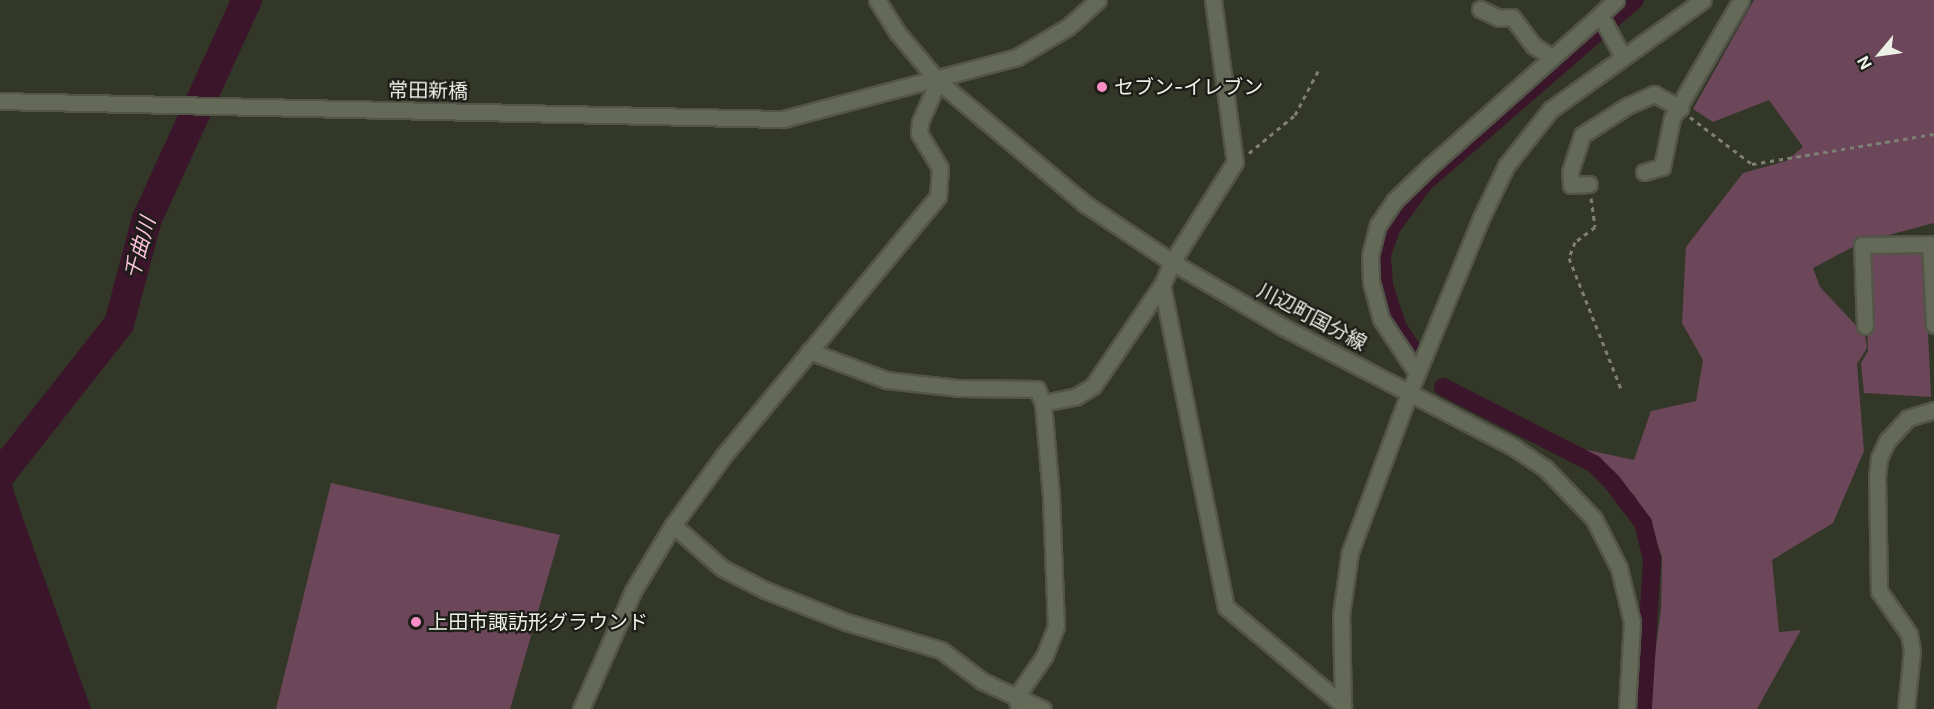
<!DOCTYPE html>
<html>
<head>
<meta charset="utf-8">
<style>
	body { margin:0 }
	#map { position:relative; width:1934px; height:709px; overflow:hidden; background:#333728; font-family:Inter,"Noto Sans JP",sans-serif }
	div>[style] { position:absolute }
	.green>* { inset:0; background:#6c4659 }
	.water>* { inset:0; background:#3b152a }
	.canal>* { height:18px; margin:-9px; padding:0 9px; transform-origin:9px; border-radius:9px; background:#3b152a }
	.river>* { height:30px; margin:-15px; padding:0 15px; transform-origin:15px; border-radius:15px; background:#3b152a }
	.path>* { height:3px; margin-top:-1.5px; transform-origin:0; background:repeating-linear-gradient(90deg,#7d8073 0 4.5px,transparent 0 9px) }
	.roads { filter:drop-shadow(2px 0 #525548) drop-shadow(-2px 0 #525548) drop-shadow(0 2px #525548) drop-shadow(0 -2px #525548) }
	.minor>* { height:15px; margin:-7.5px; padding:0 7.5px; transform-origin:7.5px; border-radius:7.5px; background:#646958 }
	.dots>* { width:16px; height:16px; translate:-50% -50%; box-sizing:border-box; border:3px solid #1b1d16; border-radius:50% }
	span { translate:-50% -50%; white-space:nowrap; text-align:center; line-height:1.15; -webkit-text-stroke:4.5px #1b1d16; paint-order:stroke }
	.poi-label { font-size:20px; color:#edf0e6 }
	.left { translate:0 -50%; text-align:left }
	.street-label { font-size:20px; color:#edf0e6 }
	.water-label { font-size:21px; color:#fbbfdc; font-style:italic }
	.north { position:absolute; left:1850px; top:24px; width:60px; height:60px; -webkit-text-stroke:4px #1b1d16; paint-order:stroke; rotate:241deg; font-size:16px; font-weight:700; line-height:24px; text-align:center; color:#edf0e6 }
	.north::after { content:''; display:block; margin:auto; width:21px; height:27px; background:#edf0e6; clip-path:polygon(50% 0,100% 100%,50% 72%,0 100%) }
</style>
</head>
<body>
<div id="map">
	<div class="green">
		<i style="clip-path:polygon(1754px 0,1934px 0,1934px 223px,1862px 242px,1813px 268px,1820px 287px,1865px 335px,1867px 348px,1857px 364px,1864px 451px,1833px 523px,1772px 560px,1779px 632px,1801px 630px,1757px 709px,1648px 709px,1661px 609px,1662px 557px,1649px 519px,1634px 495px,1578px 448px,1634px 460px,1651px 411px,1696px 401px,1703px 360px,1682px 323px,1686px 247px,1743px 173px,1786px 161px,1803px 147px,1769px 100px,1713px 122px,1693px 109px)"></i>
		<i style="clip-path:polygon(1924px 247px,1931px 397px,1864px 393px,1861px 363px,1868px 351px,1865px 250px)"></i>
		<i style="clip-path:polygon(331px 483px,560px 535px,510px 709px,276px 709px)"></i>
	</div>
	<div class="water">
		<i style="clip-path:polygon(0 448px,20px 510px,91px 709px,0 709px)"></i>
	</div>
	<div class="canal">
		<i style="left:1413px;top:350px;width:27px;rotate:-124deg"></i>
		<i style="left:1398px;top:328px;width:44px;rotate:-108.4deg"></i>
		<i style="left:1384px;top:286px;width:32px;rotate:-94deg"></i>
		<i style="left:1382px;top:254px;width:29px;rotate:-70deg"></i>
		<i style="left:1392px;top:227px;width:53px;rotate:-54.2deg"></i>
		<i style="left:1423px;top:184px;width:281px;rotate:-41deg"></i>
		<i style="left:1443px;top:387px;width:169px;rotate:27deg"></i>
		<i style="left:1594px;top:464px;width:25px;rotate:45deg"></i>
		<i style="left:1612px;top:482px;width:51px;rotate:52.9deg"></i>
		<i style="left:1643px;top:523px;width:38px;rotate:76deg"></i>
		<i style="left:1652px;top:560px;width:149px;rotate:93.5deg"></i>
	</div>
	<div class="river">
		<i style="left:0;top:475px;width:192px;rotate:-51.8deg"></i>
		<i style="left:119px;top:324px;width:109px;rotate:-75.1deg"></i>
		<i style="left:147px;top:219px;width:241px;rotate:-65.5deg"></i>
	</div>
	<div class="path">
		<i style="left:1690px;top:117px;width:78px;rotate:37.2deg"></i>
		<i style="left:1752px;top:164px;width:184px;rotate:-9.4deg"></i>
		<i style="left:1249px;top:153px;width:60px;rotate:-39.6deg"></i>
		<i style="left:1295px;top:115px;width:52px;rotate:-62.4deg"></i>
		<i style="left:1591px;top:198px;width:29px;rotate:82deg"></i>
		<i style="left:1595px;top:227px;width:25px;rotate:143deg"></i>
		<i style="left:1575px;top:242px;width:17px;rotate:111deg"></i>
		<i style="left:1569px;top:258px;width:143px;rotate:68.3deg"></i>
	</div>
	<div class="roads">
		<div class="minor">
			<i style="left:877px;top:0;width:38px;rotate:58deg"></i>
			<i style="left:897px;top:32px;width:64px;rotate:50.1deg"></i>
			<i style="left:938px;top:81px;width:192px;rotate:39.9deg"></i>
			<i style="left:1085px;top:204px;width:105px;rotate:33.7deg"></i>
			<i style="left:1172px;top:262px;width:129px;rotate:30.4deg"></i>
			<i style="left:1283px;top:327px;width:262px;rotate:27.5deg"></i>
			<i style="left:1515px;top:448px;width:36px;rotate:34deg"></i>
			<i style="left:1545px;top:468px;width:71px;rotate:46.1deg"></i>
			<i style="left:1594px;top:519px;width:55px;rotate:63deg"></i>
			<i style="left:1619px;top:568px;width:56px;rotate:76.5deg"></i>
			<i style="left:1632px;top:622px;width:87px;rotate:93.3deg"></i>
			<i style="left:1213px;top:0;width:163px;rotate:82.3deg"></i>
			<i style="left:1235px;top:162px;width:118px;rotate:122.2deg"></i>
			<i style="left:1172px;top:262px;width:25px;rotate:113deg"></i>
			<i style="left:1162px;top:285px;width:328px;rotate:78.8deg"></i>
			<i style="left:1226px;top:607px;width:153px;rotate:39.9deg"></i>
			<i style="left:1616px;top:0;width:22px;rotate:137deg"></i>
			<i style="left:1600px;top:15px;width:46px;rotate:61.2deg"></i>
			<i style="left:1480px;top:9px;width:21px;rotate:25deg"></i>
			<i style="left:1499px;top:18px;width:13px;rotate:-4deg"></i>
			<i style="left:1512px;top:17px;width:36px;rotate:53deg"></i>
			<i style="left:1534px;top:46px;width:21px;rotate:31deg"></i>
			<i style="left:0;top:101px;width:783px;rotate:1.32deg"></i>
			<i style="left:783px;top:119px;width:242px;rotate:-14.8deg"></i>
			<i style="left:1017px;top:57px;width:59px;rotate:-30.5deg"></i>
			<i style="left:1068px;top:27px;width:40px;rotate:-42deg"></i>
			<i style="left:1644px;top:172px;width:19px;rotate:-16deg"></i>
			<i style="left:1662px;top:167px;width:50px;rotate:-78.5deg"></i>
			<i style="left:1672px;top:118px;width:137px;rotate:-59.7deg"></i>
			<i style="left:1589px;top:184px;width:18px;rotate:177deg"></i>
			<i style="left:1571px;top:185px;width:13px;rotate:-94deg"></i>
			<i style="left:1570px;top:172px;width:39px;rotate:-72deg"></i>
			<i style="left:1582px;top:135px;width:54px;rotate:-32.8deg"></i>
			<i style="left:1627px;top:106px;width:30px;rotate:-24deg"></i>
			<i style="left:1654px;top:94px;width:30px;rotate:28deg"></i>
			<i style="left:1865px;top:326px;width:81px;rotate:-92.1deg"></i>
			<i style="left:1862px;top:245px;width:68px;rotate:-0.8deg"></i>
			<i style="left:1930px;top:244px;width:81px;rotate:87.2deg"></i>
			<i style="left:809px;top:351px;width:82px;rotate:20.6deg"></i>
			<i style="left:886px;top:380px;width:72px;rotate:6.3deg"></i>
			<i style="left:958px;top:388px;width:79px;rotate:0.7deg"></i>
			<i style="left:1037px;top:389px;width:15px;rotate:67deg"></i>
			<i style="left:1043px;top:403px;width:94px;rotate:85.1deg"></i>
			<i style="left:1051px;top:497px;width:129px;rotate:87.8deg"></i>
			<i style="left:1056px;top:626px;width:31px;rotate:111deg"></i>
			<i style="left:1045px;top:655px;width:51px;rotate:124.6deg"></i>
			<i style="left:1016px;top:697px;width:12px;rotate:76deg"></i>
			<i style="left:1417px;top:373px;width:65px;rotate:-123.7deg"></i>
			<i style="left:1381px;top:319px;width:38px;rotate:-105deg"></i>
			<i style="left:1371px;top:282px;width:26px;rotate:-92deg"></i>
			<i style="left:1370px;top:256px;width:32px;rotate:-76deg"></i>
			<i style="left:1378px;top:225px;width:29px;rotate:-56deg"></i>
			<i style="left:1394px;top:201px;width:49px;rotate:-44.2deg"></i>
			<i style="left:1429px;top:167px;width:229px;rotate:-41.6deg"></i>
			<i style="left:1043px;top:403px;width:33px;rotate:-11deg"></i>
			<i style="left:1075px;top:397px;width:21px;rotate:-31deg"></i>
			<i style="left:1093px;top:386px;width:122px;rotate:-55.7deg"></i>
			<i style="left:673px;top:525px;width:65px;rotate:41.3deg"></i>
			<i style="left:722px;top:568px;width:48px;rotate:27.1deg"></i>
			<i style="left:765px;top:590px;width:87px;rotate:21.6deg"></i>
			<i style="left:846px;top:622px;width:99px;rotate:16.4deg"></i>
			<i style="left:941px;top:650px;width:51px;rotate:37.1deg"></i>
			<i style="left:982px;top:681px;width:67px;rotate:24.7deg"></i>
			<i style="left:581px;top:709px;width:129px;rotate:-66.2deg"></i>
			<i style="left:633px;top:591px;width:77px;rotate:-58.8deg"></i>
			<i style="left:673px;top:525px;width:87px;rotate:-53.9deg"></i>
			<i style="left:724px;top:455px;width:336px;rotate:-50.4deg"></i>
			<i style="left:938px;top:196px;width:28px;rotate:-86deg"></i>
			<i style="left:940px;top:168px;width:41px;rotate:-121deg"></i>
			<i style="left:919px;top:133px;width:11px;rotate:-85deg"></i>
			<i style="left:920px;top:122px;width:45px;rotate:-66.3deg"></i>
			<i style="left:1343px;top:709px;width:94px;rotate:-91.2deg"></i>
			<i style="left:1341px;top:615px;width:64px;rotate:-81.9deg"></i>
			<i style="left:1350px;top:552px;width:170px;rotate:-69.6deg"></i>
			<i style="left:1409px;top:393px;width:189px;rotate:-67.6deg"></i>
			<i style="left:1481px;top:218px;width:58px;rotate:-64.3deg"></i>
			<i style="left:1506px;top:166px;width:71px;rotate:-51.8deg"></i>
			<i style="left:1550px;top:110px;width:188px;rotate:-35.7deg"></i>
			<i style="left:1906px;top:709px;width:58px;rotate:-84.1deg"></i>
			<i style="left:1912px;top:651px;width:17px;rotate:-100deg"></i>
			<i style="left:1909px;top:634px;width:52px;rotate:-124.9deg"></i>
			<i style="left:1879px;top:591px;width:114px;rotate:-91deg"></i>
			<i style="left:1877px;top:477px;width:19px;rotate:-84deg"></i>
			<i style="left:1879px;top:458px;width:19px;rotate:-65deg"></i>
			<i style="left:1887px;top:441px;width:31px;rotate:-48deg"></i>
			<i style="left:1908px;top:418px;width:27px;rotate:-17deg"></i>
		</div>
	</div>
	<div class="dots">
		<i style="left:1102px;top:87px;background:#fa8fc7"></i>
		<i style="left:416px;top:622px;background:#fa8fc7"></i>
	</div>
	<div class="poi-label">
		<span class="left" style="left:1114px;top:87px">セブン-イレブン</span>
		<span class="left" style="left:428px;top:622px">上田市諏訪形グラウンド</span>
	</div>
	<div class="street-label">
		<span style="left:428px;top:91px;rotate:1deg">常田新橋</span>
		<span style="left:1312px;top:317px;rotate:28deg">川辺町国分線</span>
	</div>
	<div class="water-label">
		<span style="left:140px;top:248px;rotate:-74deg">千曲川</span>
	</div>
	<div class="north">N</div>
</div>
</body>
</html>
